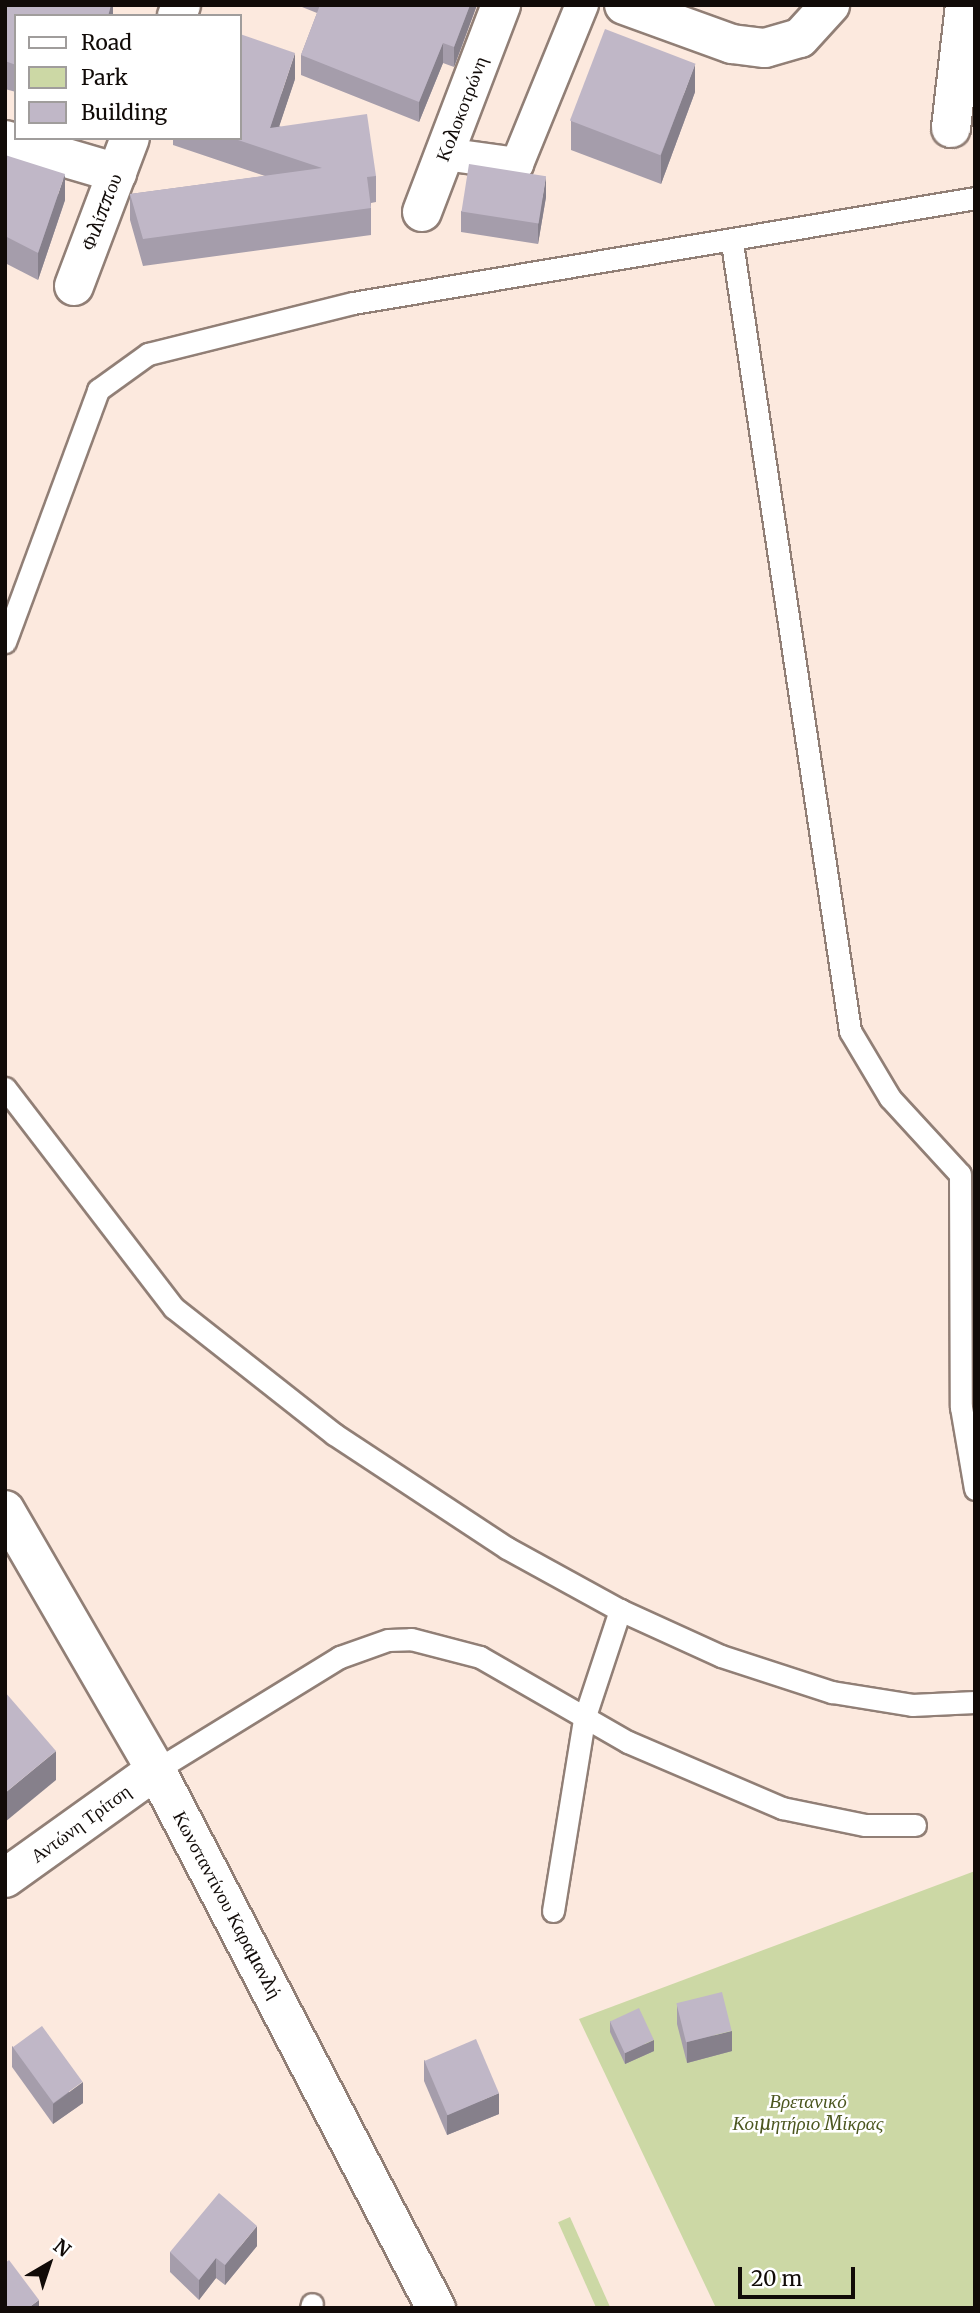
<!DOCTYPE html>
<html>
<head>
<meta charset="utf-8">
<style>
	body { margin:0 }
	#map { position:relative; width:980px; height:2313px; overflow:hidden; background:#fce9de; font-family:Merriweather,serif }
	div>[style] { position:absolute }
	.green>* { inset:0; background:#ccd8a5; transform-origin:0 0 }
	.roads { filter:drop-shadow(2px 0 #917f76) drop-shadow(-2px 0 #917f76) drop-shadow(0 2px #917f76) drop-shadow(0 -2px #917f76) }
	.service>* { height:21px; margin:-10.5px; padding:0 10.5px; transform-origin:10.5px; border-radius:10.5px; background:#fff }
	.pedestrian>* { height:32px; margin:-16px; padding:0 16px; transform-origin:16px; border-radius:16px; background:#fff }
	.minor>* { height:38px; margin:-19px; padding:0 19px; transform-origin:19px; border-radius:19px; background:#fff }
	.secondary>* { height:38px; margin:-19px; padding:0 19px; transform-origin:19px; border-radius:19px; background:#fff }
	.wall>* { inset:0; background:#a59dab }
	.shaded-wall>* { inset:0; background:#86808b }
	.building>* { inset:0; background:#c0b7c7; transform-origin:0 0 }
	span { translate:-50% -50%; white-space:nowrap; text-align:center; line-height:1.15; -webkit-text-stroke:5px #fff; paint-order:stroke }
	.street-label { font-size:19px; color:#110b08 }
	.park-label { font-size:19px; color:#4c5720; font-style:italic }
	.frame { position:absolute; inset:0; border:7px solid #110b08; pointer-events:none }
	.legend { position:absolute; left:14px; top:14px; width:228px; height:126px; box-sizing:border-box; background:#fff; border:2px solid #a09d9c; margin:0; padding:9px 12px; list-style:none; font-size:21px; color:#110b08 }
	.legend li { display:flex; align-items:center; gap:14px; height:35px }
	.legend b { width:35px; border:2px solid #a09d9c }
	.north { position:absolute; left:14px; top:2229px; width:70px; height:70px; -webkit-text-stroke:5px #fff; paint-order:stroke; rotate:39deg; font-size:19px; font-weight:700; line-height:28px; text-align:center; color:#110b08 }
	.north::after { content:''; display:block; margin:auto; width:24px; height:32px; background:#110b08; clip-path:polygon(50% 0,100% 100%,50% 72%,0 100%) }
	.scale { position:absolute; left:738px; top:2267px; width:117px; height:32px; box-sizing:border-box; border:4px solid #110b08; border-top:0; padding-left:9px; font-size:21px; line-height:24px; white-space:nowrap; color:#110b08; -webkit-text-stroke:5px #fff; paint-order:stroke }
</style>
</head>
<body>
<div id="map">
	<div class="green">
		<i style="clip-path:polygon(975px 1871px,975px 2308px,716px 2308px,579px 2019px)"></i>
		<i style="left:570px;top:2217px;width:99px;height:13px;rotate:66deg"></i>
	</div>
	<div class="roads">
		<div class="service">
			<i style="left:732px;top:243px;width:797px;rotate:81.48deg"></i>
			<i style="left:850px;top:1031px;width:78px;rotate:59.2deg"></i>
			<i style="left:890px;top:1098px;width:103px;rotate:47.4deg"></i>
			<i style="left:960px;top:1174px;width:233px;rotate:89.8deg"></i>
			<i style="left:961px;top:1407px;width:83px;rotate:80.3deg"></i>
			<i style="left:5px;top:642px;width:269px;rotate:-69.7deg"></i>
			<i style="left:98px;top:390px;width:62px;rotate:-35.8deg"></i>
			<i style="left:148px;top:354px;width:211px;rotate:-14deg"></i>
			<i style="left:353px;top:303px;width:631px;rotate:-9.58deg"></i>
			<i style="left:5px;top:1088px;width:277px;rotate:52.5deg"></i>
			<i style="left:174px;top:1308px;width:204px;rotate:38.2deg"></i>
			<i style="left:334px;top:1434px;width:207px;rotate:33.4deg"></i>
			<i style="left:507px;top:1548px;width:129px;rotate:28.8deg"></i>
			<i style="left:156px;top:1770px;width:216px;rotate:-31.6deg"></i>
			<i style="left:340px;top:1657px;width:51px;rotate:-19.5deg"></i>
			<i style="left:388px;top:1640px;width:23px;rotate:-2deg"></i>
			<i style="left:411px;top:1639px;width:71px;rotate:14.6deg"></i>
			<i style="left:480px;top:1657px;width:171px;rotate:29.9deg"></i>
			<i style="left:628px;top:1742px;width:168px;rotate:23.2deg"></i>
			<i style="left:782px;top:1808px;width:85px;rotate:11.6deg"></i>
			<i style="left:865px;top:1825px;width:50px"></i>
			<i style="left:553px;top:1911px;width:194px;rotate:-80.8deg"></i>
			<i style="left:584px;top:1719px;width:115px;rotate:-71.7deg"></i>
			<i style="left:620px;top:1610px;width:111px;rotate:24.5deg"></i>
			<i style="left:721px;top:1656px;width:117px;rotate:18deg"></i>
			<i style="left:832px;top:1692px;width:81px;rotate:9.2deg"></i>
			<i style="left:912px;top:1705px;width:63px;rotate:-2.7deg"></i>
			<i style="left:311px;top:2308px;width:4px;rotate:-76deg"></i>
		</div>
		<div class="pedestrian">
			<i style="left:445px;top:154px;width:73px;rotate:7.9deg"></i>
			<i style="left:517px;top:164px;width:172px;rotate:-67.8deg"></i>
		</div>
		<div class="minor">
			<i style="left:624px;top:5px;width:115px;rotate:19.9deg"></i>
			<i style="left:732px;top:44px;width:33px;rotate:7deg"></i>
			<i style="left:765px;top:48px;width:36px;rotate:-16deg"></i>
			<i style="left:800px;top:38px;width:45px;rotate:-47.7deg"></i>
			<i style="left:177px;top:16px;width:12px;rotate:-70deg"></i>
			<i style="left:951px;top:128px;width:124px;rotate:-83.5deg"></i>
			<i style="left:5px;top:140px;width:117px;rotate:16.4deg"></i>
			<i style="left:422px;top:212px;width:222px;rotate:-69.1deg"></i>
			<i style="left:74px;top:286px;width:158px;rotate:-69.3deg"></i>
			<i style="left:5px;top:1878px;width:186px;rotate:-35.6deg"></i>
		</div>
		<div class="secondary">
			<i style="left:5px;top:1510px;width:301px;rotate:59.9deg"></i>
			<i style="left:156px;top:1770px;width:607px;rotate:62.51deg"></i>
		</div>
	</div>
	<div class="wall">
		<i style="clip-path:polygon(5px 5px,113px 5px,113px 16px,16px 16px,16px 92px,5px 89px)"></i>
		<i style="clip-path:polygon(297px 5px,477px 5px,454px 67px,443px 63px,419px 122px,301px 75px,301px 55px,317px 13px)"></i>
		<i style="clip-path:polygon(295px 79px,279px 126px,376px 176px,376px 202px,371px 203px,371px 235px,143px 266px,130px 220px,130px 194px,265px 176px,173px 145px,173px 138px,240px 138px)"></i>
		<i style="clip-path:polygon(695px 92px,661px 184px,571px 150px,571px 121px)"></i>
		<i style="clip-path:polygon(5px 155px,65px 200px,38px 280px,5px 263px)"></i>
		<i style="clip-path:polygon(546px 197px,538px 244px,461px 232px,461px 211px)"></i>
		<i style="clip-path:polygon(677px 2004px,732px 2051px,687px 2063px,677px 2024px)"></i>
		<i style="clip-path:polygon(610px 2021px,654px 2051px,625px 2064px,610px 2032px)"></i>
		<i style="clip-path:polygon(12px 2046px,83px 2103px,53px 2124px,12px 2067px)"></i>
		<i style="clip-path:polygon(424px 2060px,499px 2114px,447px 2135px,424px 2081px)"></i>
		<i style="clip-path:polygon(257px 2246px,225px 2285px,216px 2278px,199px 2300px,170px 2272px,170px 2252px)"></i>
	</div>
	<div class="shaded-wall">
		<i style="clip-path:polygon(111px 5px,113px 5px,113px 16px,108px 16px)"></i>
		<i style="clip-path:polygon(470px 5px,477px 5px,454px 67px,454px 47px)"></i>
		<i style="clip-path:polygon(443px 43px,443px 63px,419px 122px,419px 102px)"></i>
		<i style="clip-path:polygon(295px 53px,295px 79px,271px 151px,270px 128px)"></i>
		<i style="clip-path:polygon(695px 64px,695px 92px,661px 184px,661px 155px)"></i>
		<i style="clip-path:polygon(65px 174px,65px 200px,38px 280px,38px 253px)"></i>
		<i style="clip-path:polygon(546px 176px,546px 197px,538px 244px,538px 224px)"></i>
		<i style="clip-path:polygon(56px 1751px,56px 1780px,5px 1822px,5px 1793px)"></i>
		<i style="clip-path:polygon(732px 2031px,732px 2051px,687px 2063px,687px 2042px)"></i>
		<i style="clip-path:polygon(654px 2040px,654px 2051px,625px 2064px,625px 2053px)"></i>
		<i style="clip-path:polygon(83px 2082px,83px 2103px,53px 2124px,53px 2104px)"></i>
		<i style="clip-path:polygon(499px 2093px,499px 2114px,447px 2135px,447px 2115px)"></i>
		<i style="clip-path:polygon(257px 2226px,257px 2246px,225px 2285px,225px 2265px)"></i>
		<i style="clip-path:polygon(216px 2258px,216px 2278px,199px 2300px,199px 2280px)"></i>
		<i style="clip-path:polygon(39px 2300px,39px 2308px,28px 2308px)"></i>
	</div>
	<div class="building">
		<i style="clip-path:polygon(5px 5px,111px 5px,108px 16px,16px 16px,16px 65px,5px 61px)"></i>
		<i style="clip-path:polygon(320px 5px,470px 5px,454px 47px,443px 43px,419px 102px,301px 55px)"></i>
		<i style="left:605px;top:29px;width:97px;height:98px;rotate:21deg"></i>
		<i style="clip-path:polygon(240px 34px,295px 53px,270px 128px,367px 114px,376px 176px,367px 177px,371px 208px,143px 239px,130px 194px,322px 168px,232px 138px,240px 138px)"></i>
		<i style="clip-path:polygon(5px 155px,65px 174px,38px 253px,5px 236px)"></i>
		<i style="left:469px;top:164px;width:78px;height:48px;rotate:9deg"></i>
		<i style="clip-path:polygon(5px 1692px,56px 1751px,5px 1793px)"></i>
		<i style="left:722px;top:1992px;width:40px;height:47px;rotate:76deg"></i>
		<i style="left:639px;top:2008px;width:35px;height:32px;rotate:65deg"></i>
		<i style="left:42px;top:2026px;width:69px;height:36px;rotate:54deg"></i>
		<i style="left:476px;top:2039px;width:59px;height:56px;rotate:67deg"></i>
		<i style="clip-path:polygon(219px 2193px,257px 2226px,225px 2265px,216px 2258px,199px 2280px,170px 2252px)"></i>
		<i style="clip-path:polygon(9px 2260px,39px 2300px,28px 2308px,5px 2308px,5px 2263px)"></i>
	</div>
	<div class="street-label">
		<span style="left:462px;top:109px;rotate:-69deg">Κολοκοτρώνη</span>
		<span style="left:102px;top:212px;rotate:-69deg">Φιλίππου</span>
		<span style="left:81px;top:1824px;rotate:-36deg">Αντώνη Τρίτση</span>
		<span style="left:227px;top:1905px;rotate:62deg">Κωνσταντίνου Καραμανλή</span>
	</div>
	<div class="park-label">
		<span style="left:808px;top:2113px">Βρετανικό<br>Κοιμητήριο Μίκρας</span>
	</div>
	<div class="frame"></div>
	<ul class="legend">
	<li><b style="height:9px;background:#fff"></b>Road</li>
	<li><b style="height:19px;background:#ccd8a5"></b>Park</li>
	<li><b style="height:19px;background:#c0b7c7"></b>Building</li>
	</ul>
	<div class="north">N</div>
	<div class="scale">20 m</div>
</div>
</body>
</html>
